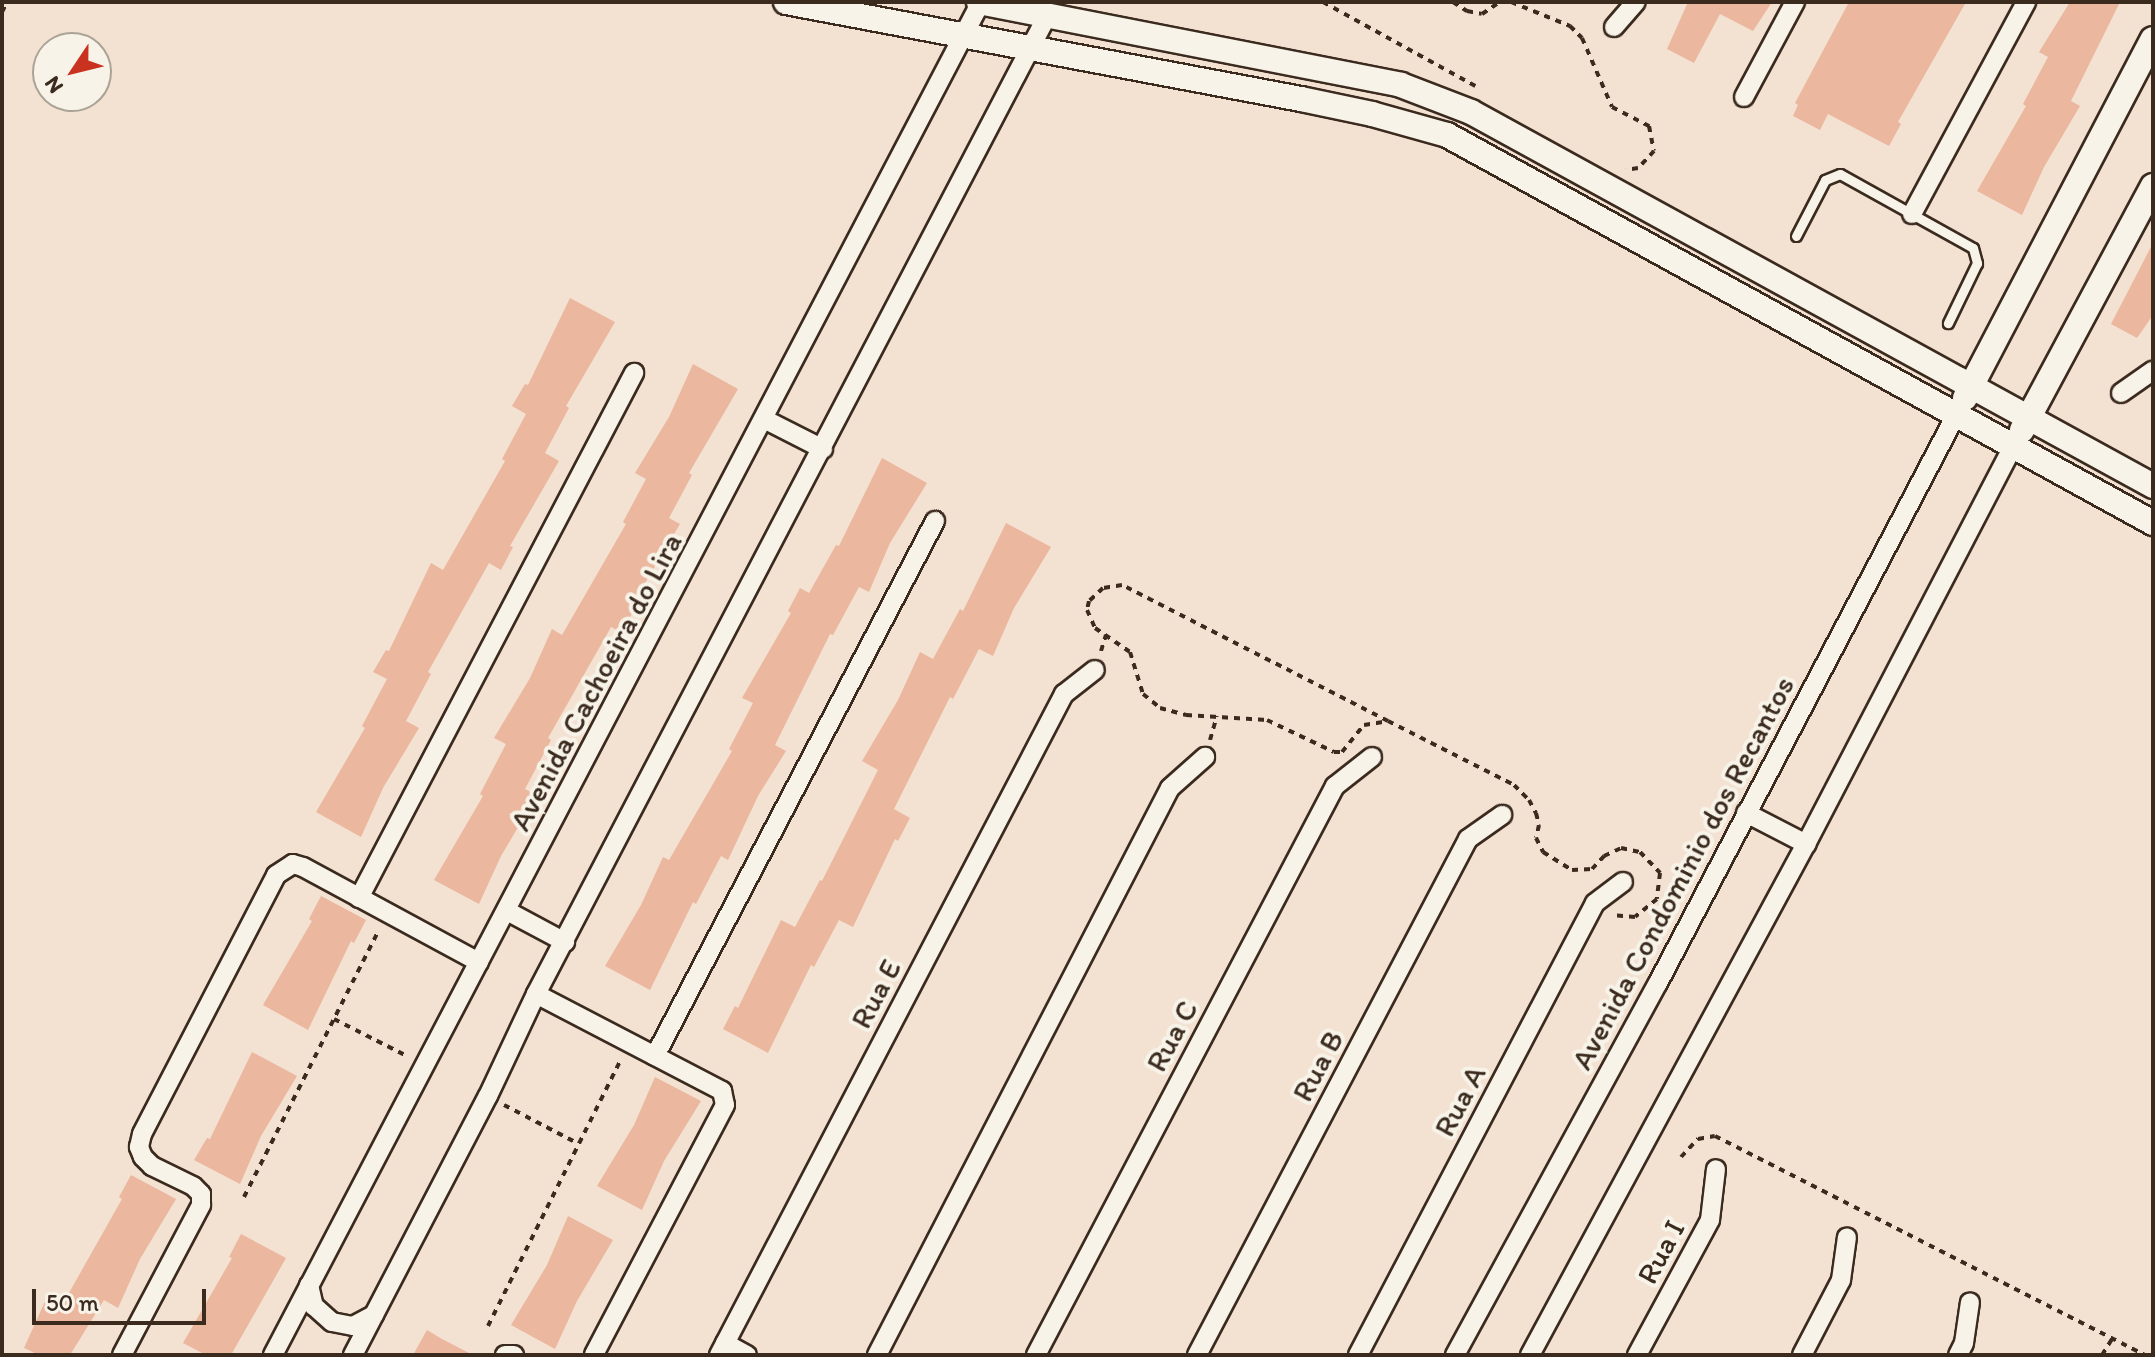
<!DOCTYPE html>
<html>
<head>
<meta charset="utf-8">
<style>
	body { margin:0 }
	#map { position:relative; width:2155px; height:1357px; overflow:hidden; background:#f3e1d2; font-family:Itim,sans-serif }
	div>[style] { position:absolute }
	.building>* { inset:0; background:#ebb79e }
	.path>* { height:4px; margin-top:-2px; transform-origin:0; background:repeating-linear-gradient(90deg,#3b2a1e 0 6px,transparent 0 12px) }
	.roads { filter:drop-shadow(2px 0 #3b2a1e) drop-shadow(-2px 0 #3b2a1e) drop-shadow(0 2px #3b2a1e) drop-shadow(0 -2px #3b2a1e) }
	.service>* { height:9px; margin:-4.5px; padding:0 4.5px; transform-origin:4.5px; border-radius:4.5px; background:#f7f3e8 }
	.minor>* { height:18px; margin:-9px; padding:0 9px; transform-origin:9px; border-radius:9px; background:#f7f3e8 }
	.tertiary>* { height:24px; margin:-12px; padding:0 12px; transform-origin:12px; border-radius:12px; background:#f7f3e8 }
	span { translate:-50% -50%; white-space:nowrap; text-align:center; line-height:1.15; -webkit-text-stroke:8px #f7f3e8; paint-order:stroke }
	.street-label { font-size:30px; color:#3b2a1e }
	.frame { position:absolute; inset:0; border:4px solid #3b2a1e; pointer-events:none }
	.north { position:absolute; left:32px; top:32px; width:80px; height:80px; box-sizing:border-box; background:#f7f3e8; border:2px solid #aca397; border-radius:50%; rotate:235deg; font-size:22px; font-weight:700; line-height:32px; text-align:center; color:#3b2a1e }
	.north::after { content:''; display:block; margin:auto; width:28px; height:36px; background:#c8321e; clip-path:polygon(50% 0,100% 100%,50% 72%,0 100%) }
	.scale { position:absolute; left:32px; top:1289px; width:174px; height:36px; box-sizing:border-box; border:4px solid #3b2a1e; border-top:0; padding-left:10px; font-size:24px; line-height:28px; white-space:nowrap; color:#3b2a1e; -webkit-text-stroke:6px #f7f3e8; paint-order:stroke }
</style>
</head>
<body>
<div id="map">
	<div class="building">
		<i style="clip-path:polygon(1688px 2px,1772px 2px,1753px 31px,1720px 14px,1694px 63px,1667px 49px)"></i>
		<i style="clip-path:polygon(1849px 2px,1966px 2px,1898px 122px,1901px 124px,1889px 146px,1828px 114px,1820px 130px,1793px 116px,1798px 105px,1795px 103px)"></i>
		<i style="clip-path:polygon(2070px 2px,2120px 2px,2071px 101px,2080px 106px,2044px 167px,2022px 215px,1977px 191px,2026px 106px,2023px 104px,2048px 57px,2039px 52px)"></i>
		<i style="clip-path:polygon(2153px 243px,2153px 315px,2137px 338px,2111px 324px)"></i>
		<i style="clip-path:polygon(570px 298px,615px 322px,566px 406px,569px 408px,545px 453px,559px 461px,510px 546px,513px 547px,501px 570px,489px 563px,428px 672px,431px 674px,406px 721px,419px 728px,383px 788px,361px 837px,316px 812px,365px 728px,362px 726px,387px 679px,373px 672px,386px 650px,389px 651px,431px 563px,443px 570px,505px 461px,502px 459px,526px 414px,512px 406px,525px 384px,528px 385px)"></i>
		<i style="clip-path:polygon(693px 364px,738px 389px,689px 473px,692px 475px,669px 518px,680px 524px,644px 585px,631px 609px,634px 610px,622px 633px,611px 627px,548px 738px,551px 740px,525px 789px,537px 795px,501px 856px,479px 904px,434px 880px,483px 796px,480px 794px,506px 744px,494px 738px,530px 678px,552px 629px,562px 635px,626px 524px,623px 522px,646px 479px,635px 473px,669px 417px)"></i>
		<i style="clip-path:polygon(882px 458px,927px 483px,890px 543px,869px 592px,859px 587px,833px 635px,830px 634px,775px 745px,786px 751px,758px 796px,728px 860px,721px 856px,696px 904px,693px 902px,650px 990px,605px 966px,641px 905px,663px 857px,669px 860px,732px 751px,729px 749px,753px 703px,742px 698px,791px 613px,788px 611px,800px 588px,809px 593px,836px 545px,839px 546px)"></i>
		<i style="clip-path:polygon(1006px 523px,1051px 547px,1014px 608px,993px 656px,979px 649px,953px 699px,950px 697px,894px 809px,910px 818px,898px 841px,895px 839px,853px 927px,839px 920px,814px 967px,811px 965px,768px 1053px,723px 1029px,735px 1006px,738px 1008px,781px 920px,795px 927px,820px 880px,822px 881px,878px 770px,862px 761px,898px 700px,920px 652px,933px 659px,960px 609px,963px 611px)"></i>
		<i style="clip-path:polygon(321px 896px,366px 920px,354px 943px,351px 941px,308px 1030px,263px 1005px,312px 921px,309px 919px)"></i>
		<i style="clip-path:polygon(252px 1052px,297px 1076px,261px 1136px,240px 1184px,194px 1160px,207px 1138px,210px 1139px)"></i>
		<i style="clip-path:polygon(655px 1077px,701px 1101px,664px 1161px,642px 1210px,597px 1186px,634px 1125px)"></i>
		<i style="clip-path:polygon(131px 1175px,176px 1199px,140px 1259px,118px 1308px,104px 1300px,70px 1355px,39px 1355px,24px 1348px,46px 1299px,61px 1307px,122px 1199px,119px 1197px)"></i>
		<i style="clip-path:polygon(568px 1216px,613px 1240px,577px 1301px,555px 1349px,511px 1325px,547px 1265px)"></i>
		<i style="clip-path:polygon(241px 1234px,286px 1258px,231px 1355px,206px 1355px,183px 1343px,232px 1258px,229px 1257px)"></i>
		<i style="clip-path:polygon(427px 1330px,442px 1339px,473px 1355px,413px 1355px)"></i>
	</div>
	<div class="path">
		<i style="left:1323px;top:2px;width:174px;rotate:28.9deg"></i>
		<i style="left:1453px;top:2px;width:17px;rotate:33deg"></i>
		<i style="left:1467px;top:11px;width:15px;rotate:11deg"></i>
		<i style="left:1482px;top:14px;width:22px;rotate:-34deg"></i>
		<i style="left:1511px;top:2px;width:64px;rotate:22.1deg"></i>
		<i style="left:1570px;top:26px;width:17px;rotate:45deg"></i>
		<i style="left:1582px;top:38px;width:75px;rotate:66.5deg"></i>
		<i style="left:1612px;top:107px;width:42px;rotate:27.2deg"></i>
		<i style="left:1649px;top:126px;width:25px;rotate:79deg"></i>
		<i style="left:1654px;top:151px;width:23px;rotate:133deg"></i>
		<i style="left:1638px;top:168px;width:12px;rotate:171deg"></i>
		<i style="left:2px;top:12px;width:11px;rotate:-63deg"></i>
		<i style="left:1101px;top:651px;width:17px;rotate:-73deg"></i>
		<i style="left:1388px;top:721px;width:299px;rotate:-152.9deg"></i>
		<i style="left:1122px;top:585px;width:19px;rotate:171deg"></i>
		<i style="left:1103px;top:588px;width:19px;rotate:137deg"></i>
		<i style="left:1089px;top:601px;width:9px;rotate:103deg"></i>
		<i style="left:1087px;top:610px;width:20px;rotate:66deg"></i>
		<i style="left:1095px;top:628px;width:42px;rotate:34.4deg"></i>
		<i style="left:1130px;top:652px;width:44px;rotate:72.8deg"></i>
		<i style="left:1143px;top:694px;width:22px;rotate:39deg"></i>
		<i style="left:1160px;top:708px;width:27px;rotate:15deg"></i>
		<i style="left:1186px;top:715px;width:81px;rotate:3.5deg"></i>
		<i style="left:1267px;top:720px;width:74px;rotate:25.5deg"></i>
		<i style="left:1334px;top:752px;width:8px"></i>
		<i style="left:1342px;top:752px;width:35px;rotate:-51deg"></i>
		<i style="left:1364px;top:725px;width:24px;rotate:-9deg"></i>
		<i style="left:1388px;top:721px;width:141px;rotate:26.9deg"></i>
		<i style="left:1514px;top:785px;width:21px;rotate:45deg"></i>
		<i style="left:1529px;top:800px;width:15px;rotate:62deg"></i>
		<i style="left:1536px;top:813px;width:12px;rotate:76deg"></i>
		<i style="left:1539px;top:825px;width:13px;rotate:103deg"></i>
		<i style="left:1536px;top:838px;width:16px;rotate:63deg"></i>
		<i style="left:1543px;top:852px;width:34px;rotate:32deg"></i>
		<i style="left:1572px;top:870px;width:20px;rotate:-3deg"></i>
		<i style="left:1592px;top:869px;width:18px;rotate:-47deg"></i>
		<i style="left:1604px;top:856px;width:19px;rotate:-25deg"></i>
		<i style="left:1621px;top:848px;width:19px;rotate:12deg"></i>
		<i style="left:1640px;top:852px;width:29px;rotate:46deg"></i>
		<i style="left:1660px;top:873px;width:26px;rotate:97deg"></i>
		<i style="left:1657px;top:899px;width:28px;rotate:141deg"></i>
		<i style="left:1635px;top:917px;width:21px;rotate:-175deg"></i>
		<i style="left:1210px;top:740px;width:25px;rotate:-74deg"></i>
		<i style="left:334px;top:1019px;width:82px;rotate:26.9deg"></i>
		<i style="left:504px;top:1105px;width:82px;rotate:27.5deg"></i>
		<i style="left:1681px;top:1157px;width:25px;rotate:-47deg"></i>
		<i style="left:1698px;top:1139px;width:17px;rotate:-10deg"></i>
		<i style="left:1715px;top:1136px;width:483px;rotate:27deg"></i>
		<i style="left:244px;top:1197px;width:299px;rotate:-63.2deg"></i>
		<i style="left:488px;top:1326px;width:298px;rotate:-63.5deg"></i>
		<i style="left:2102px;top:1355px;width:19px;rotate:-58deg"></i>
	</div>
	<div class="roads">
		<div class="service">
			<i style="left:1796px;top:236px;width:63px;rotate:-62.6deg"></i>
			<i style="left:1825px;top:180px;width:16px;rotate:-22deg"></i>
			<i style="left:1840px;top:174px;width:152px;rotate:29.1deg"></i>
			<i style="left:1973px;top:248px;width:16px;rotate:75deg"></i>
			<i style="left:1977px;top:263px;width:67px;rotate:115.8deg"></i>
		</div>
		<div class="minor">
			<i style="left:1614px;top:27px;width:33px;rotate:-49deg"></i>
			<i style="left:1744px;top:97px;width:108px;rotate:-61.8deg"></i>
			<i style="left:1912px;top:214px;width:241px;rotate:-61.7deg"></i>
			<i style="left:2121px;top:393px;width:39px;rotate:-35deg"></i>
			<i style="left:766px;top:420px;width:64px;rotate:27deg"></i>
			<i style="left:1746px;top:813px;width:68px;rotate:27.3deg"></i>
			<i style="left:359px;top:898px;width:593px;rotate:-62.35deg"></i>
			<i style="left:507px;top:911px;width:66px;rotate:28.1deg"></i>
			<i style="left:536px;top:994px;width:210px;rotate:27.5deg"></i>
			<i style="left:722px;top:1091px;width:14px;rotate:78deg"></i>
			<i style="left:725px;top:1105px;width:282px;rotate:117.7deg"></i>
			<i style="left:655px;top:1056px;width:604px;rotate:-62.37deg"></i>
			<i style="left:309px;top:1285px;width:22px;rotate:77deg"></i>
			<i style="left:314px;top:1306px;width:24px;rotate:42deg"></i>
			<i style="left:332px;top:1322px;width:21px;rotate:11deg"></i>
			<i style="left:353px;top:1326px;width:24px;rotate:-28deg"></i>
			<i style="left:725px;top:1343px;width:25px;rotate:29deg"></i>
			<i style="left:122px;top:1355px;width:170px;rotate:-62.2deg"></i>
			<i style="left:201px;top:1205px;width:11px;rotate:-90deg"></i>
			<i style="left:201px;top:1194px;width:11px;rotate:-135deg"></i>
			<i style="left:193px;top:1186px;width:46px;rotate:-154deg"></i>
			<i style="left:152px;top:1166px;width:13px;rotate:-135deg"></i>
			<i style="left:143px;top:1157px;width:11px;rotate:-112deg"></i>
			<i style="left:139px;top:1147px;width:13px;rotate:-77deg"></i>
			<i style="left:142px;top:1134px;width:292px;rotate:-62.6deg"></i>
			<i style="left:276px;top:875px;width:20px;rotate:-33deg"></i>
			<i style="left:293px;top:864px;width:10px;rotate:17deg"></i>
			<i style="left:303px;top:867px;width:200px;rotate:28.4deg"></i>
			<i style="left:273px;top:1355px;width:1527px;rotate:-62.38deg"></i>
			<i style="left:353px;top:1355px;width:292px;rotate:-62.5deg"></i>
			<i style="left:488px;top:1096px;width:113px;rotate:-64.8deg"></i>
			<i style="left:536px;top:994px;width:1103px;rotate:-62.41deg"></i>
			<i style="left:505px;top:1355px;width:9px"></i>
			<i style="left:719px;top:1355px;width:746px;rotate:-62.44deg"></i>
			<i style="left:1064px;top:694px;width:39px;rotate:-38deg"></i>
			<i style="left:877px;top:1355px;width:638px;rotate:-62.67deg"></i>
			<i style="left:1170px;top:788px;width:47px;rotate:-41.5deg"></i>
			<i style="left:1036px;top:1355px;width:643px;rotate:-62.28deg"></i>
			<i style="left:1335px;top:786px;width:47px;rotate:-38.1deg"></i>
			<i style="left:1197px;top:1355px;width:583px;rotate:-62.29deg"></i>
			<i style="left:1468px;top:839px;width:42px;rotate:-35.2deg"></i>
			<i style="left:1358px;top:1355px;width:510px;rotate:-62.33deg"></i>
			<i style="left:1595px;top:903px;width:35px;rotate:-37deg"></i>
			<i style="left:1455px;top:1355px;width:424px;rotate:-61.4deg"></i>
			<i style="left:1658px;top:983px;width:641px;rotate:-62.32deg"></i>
			<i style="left:1530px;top:1355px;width:581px;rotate:-61.63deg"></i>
			<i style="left:1806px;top:844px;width:449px;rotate:-62.5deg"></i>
			<i style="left:1637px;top:1355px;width:153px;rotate:-61.6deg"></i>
			<i style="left:1710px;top:1220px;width:51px;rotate:-83.3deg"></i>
			<i style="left:1802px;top:1355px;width:85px;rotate:-62.5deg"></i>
			<i style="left:1841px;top:1280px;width:43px;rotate:-82.1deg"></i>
			<i style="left:1958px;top:1355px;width:13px;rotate:-63deg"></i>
			<i style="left:1964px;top:1343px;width:41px;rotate:-81.7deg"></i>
		</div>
		<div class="tertiary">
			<i style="left:786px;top:2px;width:524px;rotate:10.67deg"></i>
			<i style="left:1301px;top:99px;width:73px;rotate:11.9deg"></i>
			<i style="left:1372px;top:114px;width:78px;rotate:15.6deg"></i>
			<i style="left:1447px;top:135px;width:806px;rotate:28.79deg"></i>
			<i style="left:979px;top:2px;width:430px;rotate:11.1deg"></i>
			<i style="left:1401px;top:85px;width:75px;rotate:21.1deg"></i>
			<i style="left:1471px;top:112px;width:778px;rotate:28.74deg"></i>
			<i style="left:1965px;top:398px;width:405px;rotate:-62.4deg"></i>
			<i style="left:2022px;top:430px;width:277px;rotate:-61.8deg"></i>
		</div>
	</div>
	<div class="street-label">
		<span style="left:596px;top:682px;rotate:-62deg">Avenida Cachoeira do Lira</span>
		<span style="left:1683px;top:873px;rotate:-62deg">Avenida Condominio dos Recantos</span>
		<span style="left:876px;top:994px;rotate:-62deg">Rua E</span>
		<span style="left:1172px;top:1036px;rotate:-62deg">Rua C</span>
		<span style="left:1318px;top:1066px;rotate:-62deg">Rua B</span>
		<span style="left:1460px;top:1101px;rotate:-62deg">Rua A</span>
		<span style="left:1661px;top:1252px;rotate:-62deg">Rua I</span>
	</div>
	<div class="frame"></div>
	<div class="north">N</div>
	<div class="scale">50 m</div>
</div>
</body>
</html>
